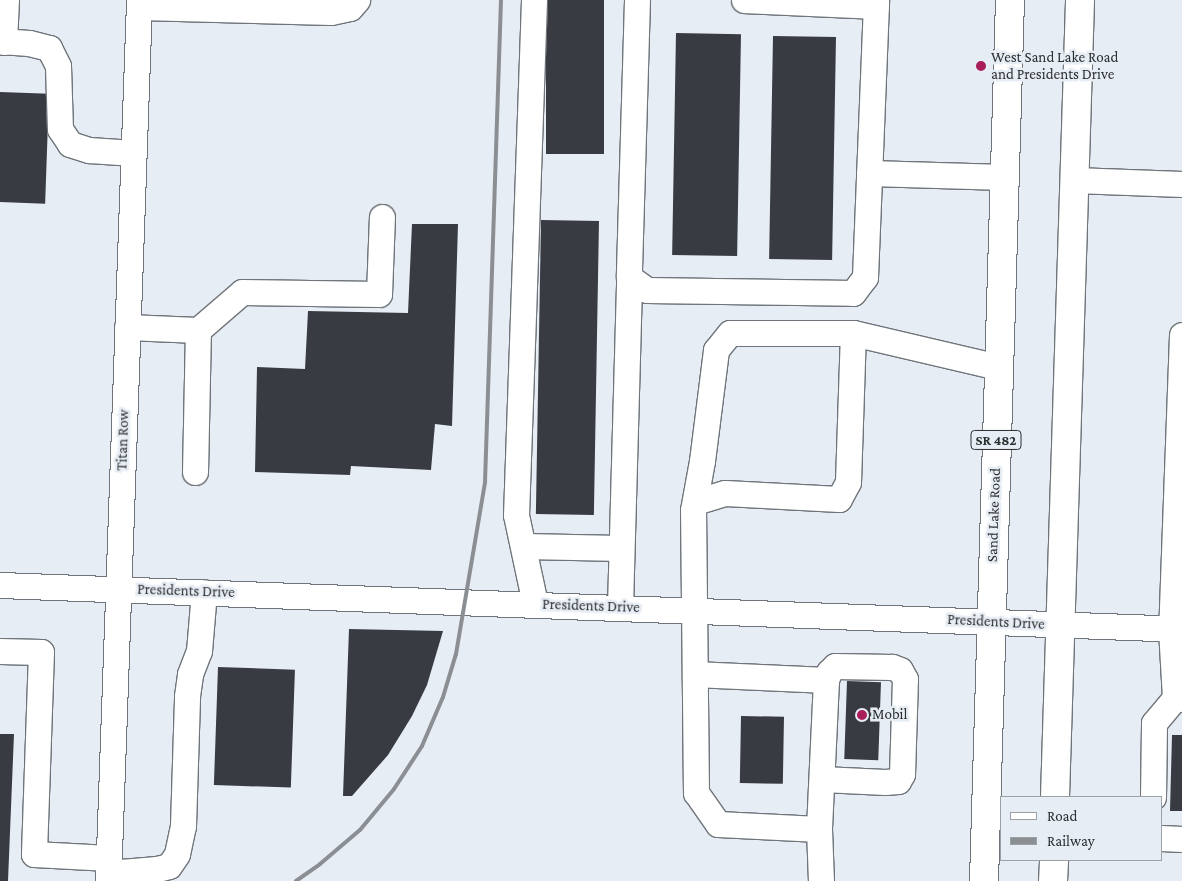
<!DOCTYPE html>
<html>
<head>
<meta charset="utf-8">
<style>
	body { margin:0 }
	#map { position:relative; width:1182px; height:881px; overflow:hidden; background:#e7edf4; font-family:"Crimson Pro",serif }
	div>[style] { position:absolute }
	.building>* { inset:0; background:#393b42; transform-origin:0 0 }
	.roads { filter:drop-shadow(1px 0 #6f757a) drop-shadow(-1px 0 #6f757a) drop-shadow(0 1px #6f757a) drop-shadow(0 -1px #6f757a) }
	.minor>* { height:25px; margin:-12.5px; padding:0 12.5px; transform-origin:12.5px; border-radius:12.5px; background:#fff }
	.major>* { height:28px; margin:-14px; padding:0 14px; transform-origin:14px; border-radius:14px; background:#fff }
	.rail>* { height:4px; margin:-2px; padding:0 2px; transform-origin:2px; border-radius:2px; background:#8b8f94 }
	.dots>* { width:14px; height:14px; translate:-50% -50%; box-sizing:border-box; border:2px solid #e7edf4; border-radius:50% }
	span { translate:-50% -50%; white-space:nowrap; text-align:center; line-height:1.15; -webkit-text-stroke:5px #e7edf4; paint-order:stroke }
	.shield-label span { padding:1px 4px; background:#e7edf4; border:1px solid; border-radius:4px; -webkit-text-stroke-width:0 }
	.shield-label { font-size:14px; color:#2c2f31; font-weight:700 }
	.poi-label { font-size:15px; color:#2c2f31 }
	.left { translate:0 -50%; text-align:left }
	.street-label { font-size:15px; color:#2c2f31 }
	.legend { position:absolute; left:1000px; top:796px; width:162px; height:65px; box-sizing:border-box; background:#e7edf4; border:1px solid #9ca1a6; margin:0; padding:6px 9px; list-style:none; font-size:15px; color:#2c2f31 }
	.legend li { display:flex; align-items:center; gap:10px; height:25px }
	.legend b { width:25px; border:1px solid #9ca1a6 }
</style>
</head>
<body>
<div id="map">
	<div class="building">
		<i style="left:546px;top:0;width:58px;height:154px"></i>
		<i style="left:676px;top:33px;width:65px;height:222px;rotate:1deg"></i>
		<i style="left:773px;top:36px;width:63px;height:223px;rotate:1deg"></i>
		<i style="left:0;top:92px;width:49px;height:110px;rotate:2deg"></i>
		<i style="left:541px;top:220px;width:58px;height:294px;rotate:1deg"></i>
		<i style="clip-path:polygon(412px 224px,458px 224px,452px 426px,435px 424px,431px 470px,351px 466px,350px 475px,255px 472px,257px 367px,305px 369px,308px 311px,408px 313px)"></i>
		<i style="clip-path:polygon(349px 629px,443px 631px,427px 685px,412px 716px,388px 755px,352px 796px,343px 796px)"></i>
		<i style="left:218px;top:667px;width:77px;height:118px;rotate:2deg"></i>
		<i style="left:847px;top:681px;width:34px;height:78px;rotate:2deg"></i>
		<i style="left:741px;top:716px;width:43px;height:67px;rotate:1deg"></i>
		<i style="clip-path:polygon(0 734px,14px 734px,8px 881px,0 881px)"></i>
		<i style="clip-path:polygon(1172px 735px,1182px 735px,1182px 811px,1170px 811px)"></i>
	</div>
	<div class="roads">
		<div class="minor">
			<i style="left:534px;top:0;width:515px;rotate:92deg"></i>
			<i style="left:516px;top:515px;width:91px;rotate:77.9deg"></i>
			<i style="left:637px;top:0;width:277px;rotate:91.7deg"></i>
			<i style="left:629px;top:277px;width:22px;rotate:36deg"></i>
			<i style="left:647px;top:290px;width:206px;rotate:0.8deg"></i>
			<i style="left:853px;top:293px;width:20px;rotate:-53deg"></i>
			<i style="left:865px;top:277px;width:277px;rotate:-87.7deg"></i>
			<i style="left:744px;top:0;width:132px;rotate:2.6deg"></i>
			<i style="left:139px;top:7px;width:192px;rotate:1.5deg"></i>
			<i style="left:331px;top:12px;width:19px;rotate:-12deg"></i>
			<i style="left:350px;top:8px;width:11px;rotate:-49deg"></i>
			<i style="left:0;top:41px;width:29px;rotate:4deg"></i>
			<i style="left:29px;top:43px;width:21px;rotate:14deg"></i>
			<i style="left:49px;top:48px;width:20px;rotate:63deg"></i>
			<i style="left:58px;top:66px;width:63px;rotate:88.2deg"></i>
			<i style="left:60px;top:129px;width:18px;rotate:56deg"></i>
			<i style="left:70px;top:144px;width:20px;rotate:18deg"></i>
			<i style="left:89px;top:150px;width:45px;rotate:3.8deg"></i>
			<i style="left:4px;top:42px;width:42px;rotate:-87.3deg"></i>
			<i style="left:869px;top:173px;width:136px;rotate:1.7deg"></i>
			<i style="left:1074px;top:180px;width:108px;rotate:2.1deg"></i>
			<i style="left:127px;top:327px;width:71px;rotate:2.4deg"></i>
			<i style="left:198px;top:330px;width:58px;rotate:-40.8deg"></i>
			<i style="left:242px;top:292px;width:137px;rotate:0.8deg"></i>
			<i style="left:379px;top:294px;width:77px;rotate:-87.8deg"></i>
			<i style="left:1182px;top:335px;width:294px;rotate:92.1deg"></i>
			<i style="left:1171px;top:629px;width:69px;rotate:86.7deg"></i>
			<i style="left:1175px;top:698px;width:7px;rotate:8deg"></i>
			<i style="left:195px;top:472px;width:142px;rotate:-88.8deg"></i>
			<i style="left:695px;top:502px;width:31px;rotate:-17deg"></i>
			<i style="left:725px;top:493px;width:114px;rotate:3deg"></i>
			<i style="left:839px;top:499px;width:19px;rotate:-62deg"></i>
			<i style="left:848px;top:482px;width:149px;rotate:-88.1deg"></i>
			<i style="left:524px;top:546px;width:97px;rotate:1.2deg"></i>
			<i style="left:0;top:585px;width:1183px;rotate:2.13deg"></i>
			<i style="left:620px;top:607px;width:330px;rotate:-88.4deg"></i>
			<i style="left:0;top:651px;width:41px;rotate:1.4deg"></i>
			<i style="left:41px;top:652px;width:202px;rotate:92deg"></i>
			<i style="left:34px;top:854px;width:75px;rotate:3.1deg"></i>
			<i style="left:695px;top:674px;width:131px;rotate:2.6deg"></i>
			<i style="left:826px;top:680px;width:149px;rotate:92.7deg"></i>
			<i style="left:822px;top:779px;width:63px;rotate:2.7deg"></i>
			<i style="left:885px;top:782px;width:13px;rotate:-4deg"></i>
			<i style="left:898px;top:781px;width:8px;rotate:-60deg"></i>
			<i style="left:902px;top:774px;width:95px;rotate:-88.2deg"></i>
			<i style="left:905px;top:679px;width:10px;rotate:-119deg"></i>
			<i style="left:900px;top:670px;width:9px;rotate:-159deg"></i>
			<i style="left:892px;top:667px;width:57px;rotate:-179deg"></i>
			<i style="left:835px;top:666px;width:8px;rotate:135deg"></i>
			<i style="left:829px;top:672px;width:9px;rotate:111deg"></i>
			<i style="left:1153px;top:797px;width:74px;rotate:-89.2deg"></i>
			<i style="left:1154px;top:723px;width:33px;rotate:-50deg"></i>
			<i style="left:1161px;top:838px;width:21px;rotate:3deg"></i>
			<i style="left:108px;top:873px;width:49px;rotate:-4.7deg"></i>
			<i style="left:157px;top:869px;width:12px;rotate:-14deg"></i>
			<i style="left:169px;top:866px;width:14px;rotate:-56deg"></i>
			<i style="left:177px;top:854px;width:29px;rotate:-78deg"></i>
			<i style="left:183px;top:826px;width:130px;rotate:-88.2deg"></i>
			<i style="left:187px;top:696px;width:22px;rotate:-82deg"></i>
			<i style="left:190px;top:674px;width:25px;rotate:-69deg"></i>
			<i style="left:199px;top:651px;width:59px;rotate:-85.2deg"></i>
			<i style="left:108px;top:881px;width:882px;rotate:-87.98deg"></i>
			<i style="left:821px;top:881px;width:52px;rotate:-92.2deg"></i>
			<i style="left:819px;top:829px;width:101px;rotate:-177.2deg"></i>
			<i style="left:718px;top:824px;width:38px;rotate:-125deg"></i>
			<i style="left:696px;top:793px;width:283px;rotate:-90.6deg"></i>
			<i style="left:693px;top:510px;width:50px;rotate:-79.6deg"></i>
			<i style="left:702px;top:461px;width:112px;rotate:-82.8deg"></i>
			<i style="left:716px;top:350px;width:22px;rotate:-51deg"></i>
			<i style="left:730px;top:333px;width:123px"></i>
			<i style="left:853px;top:333px;width:149px;rotate:13.2deg"></i>
		</div>
		<div class="major">
			<i style="left:1055px;top:797px;width:797px;rotate:-88.2deg"></i>
			<i style="left:984px;top:881px;width:881px;rotate:-88.31deg"></i>
			<i style="left:1053px;top:881px;width:21px;rotate:-87deg"></i>
		</div>
	</div>
	<div class="rail">
		<i style="left:296px;top:881px;width:29px;rotate:-35deg"></i>
		<i style="left:320px;top:864px;width:52px;rotate:-40.4deg"></i>
		<i style="left:360px;top:830px;width:53px;rotate:-50.3deg"></i>
		<i style="left:394px;top:789px;width:51px;rotate:-56.9deg"></i>
		<i style="left:422px;top:746px;width:53px;rotate:-66.8deg"></i>
		<i style="left:443px;top:697px;width:45px;rotate:-73.2deg"></i>
		<i style="left:456px;top:654px;width:174px;rotate:-80.4deg"></i>
		<i style="left:485px;top:482px;width:482px;rotate:-88.1deg"></i>
	</div>
	<div class="dots">
		<i style="left:981px;top:66px;background:#aa1d5b"></i>
		<i style="left:862px;top:715px;background:#aa1d5b"></i>
	</div>
	<div class="shield-label">
		<span style="left:996px;top:440px">SR 482</span>
	</div>
	<div class="poi-label">
		<span class="left" style="left:991px;top:66px">West Sand Lake Road<br>and Presidents Drive</span>
		<span class="left" style="left:872px;top:715px">Mobil</span>
	</div>
	<div class="street-label">
		<span style="left:123px;top:440px;rotate:-88deg">Titan Row</span>
		<span style="left:994px;top:515px;rotate:-88deg">Sand Lake Road</span>
		<span style="left:186px;top:591px;rotate:2deg">Presidents Drive</span>
		<span style="left:591px;top:606px;rotate:2deg">Presidents Drive</span>
		<span style="left:996px;top:622px;rotate:3deg">Presidents Drive</span>
	</div>
	<ul class="legend">
	<li><b style="height:6px;background:#fff"></b>Road</li>
	<li><b style="height:6px;background:#8b8f94"></b>Railway</li>
	</ul>
</div>
</body>
</html>
